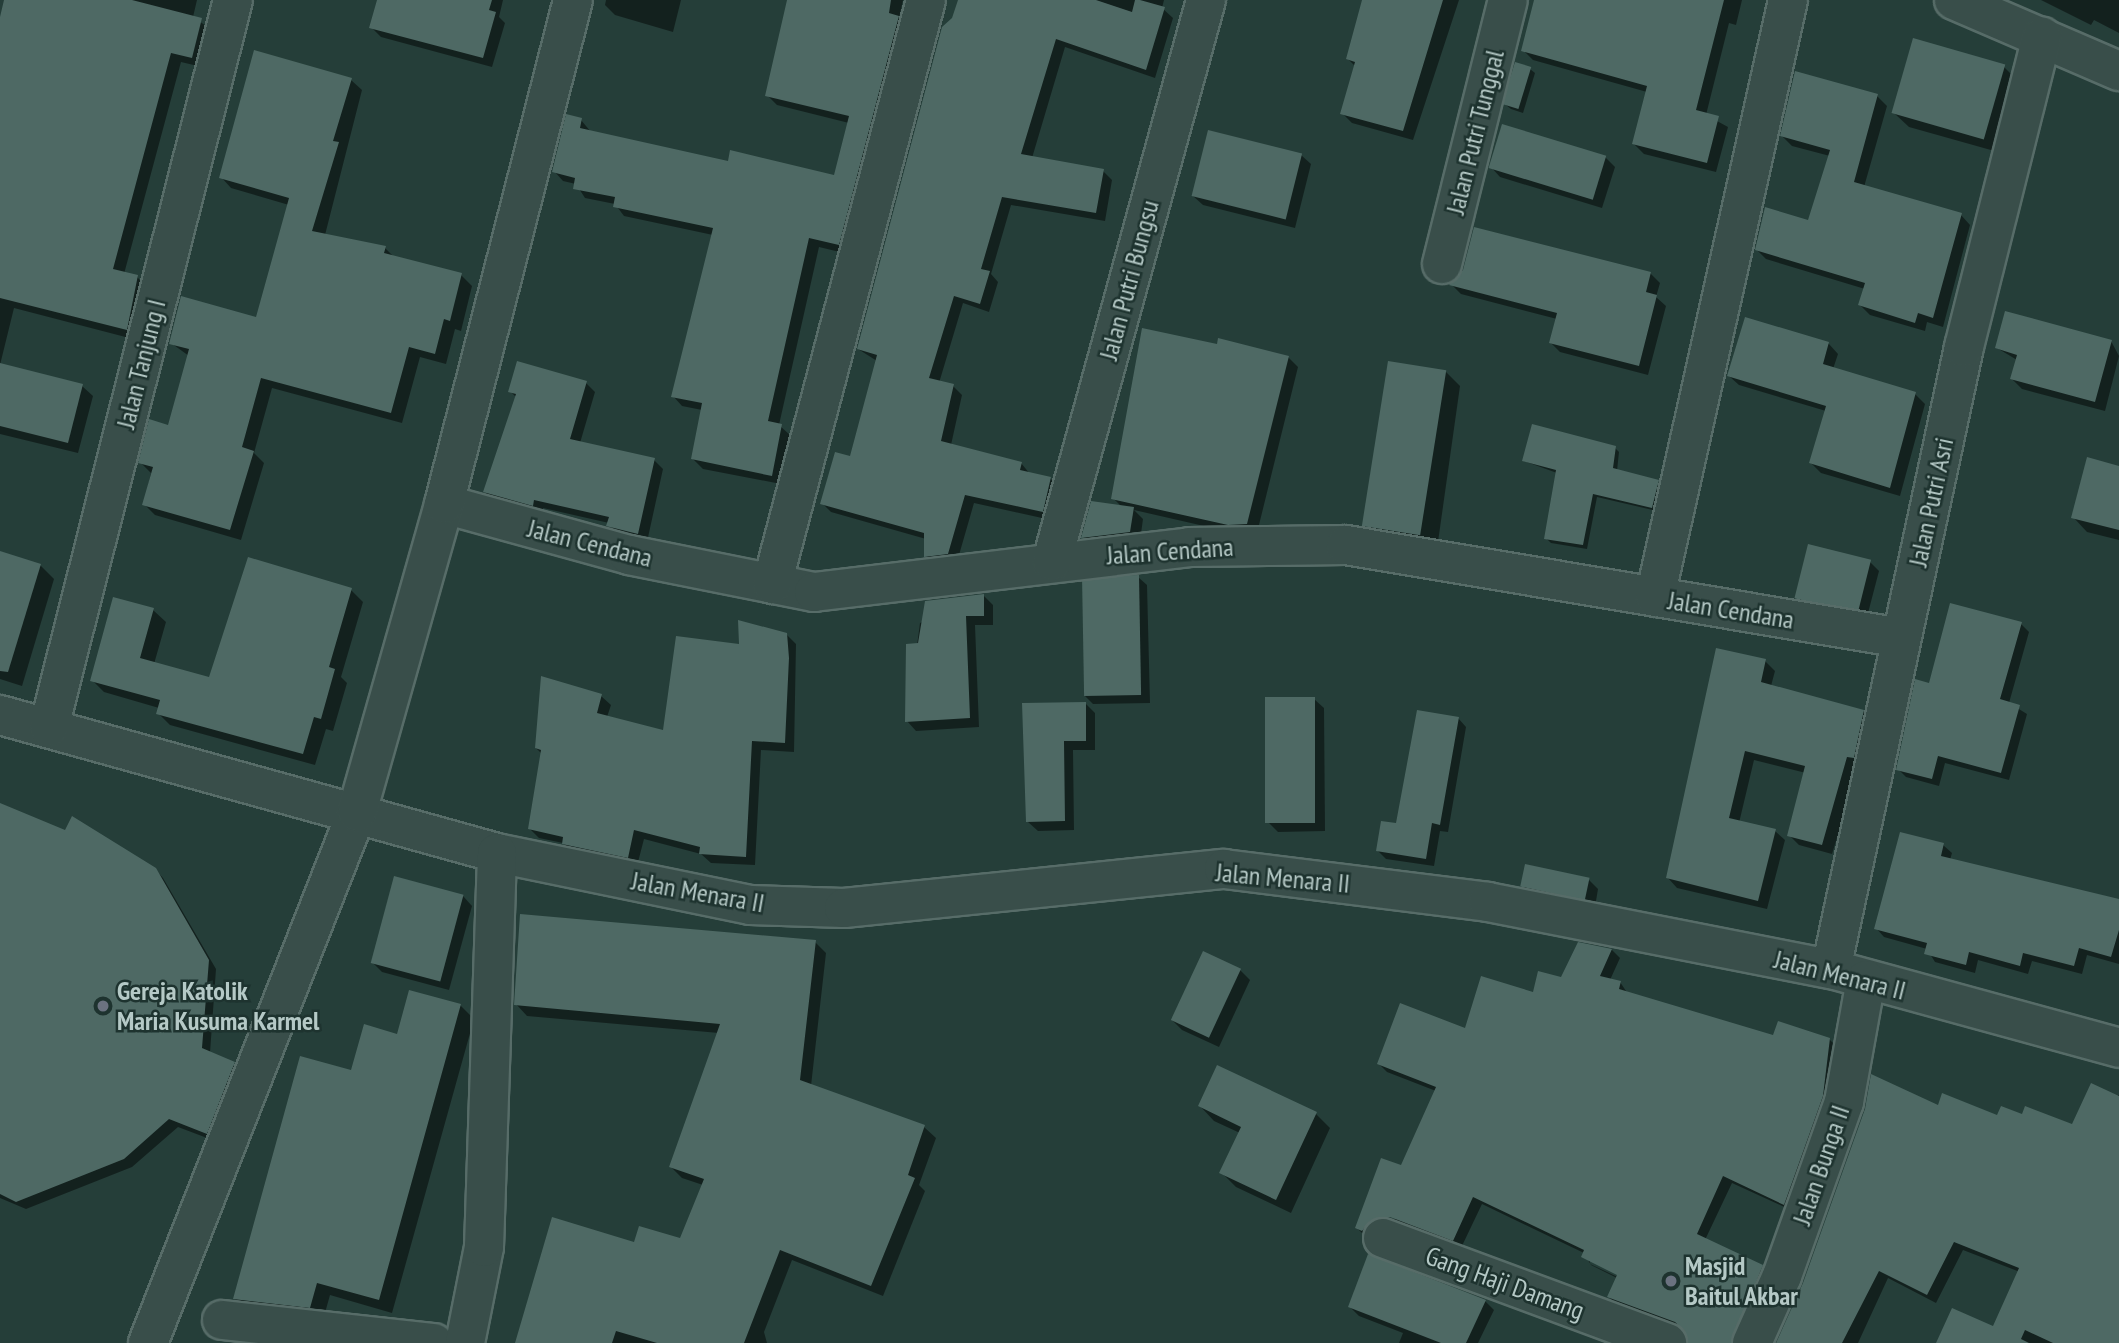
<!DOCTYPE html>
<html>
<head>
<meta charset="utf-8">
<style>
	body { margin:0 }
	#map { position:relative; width:2119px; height:1343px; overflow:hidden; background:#253e39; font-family:"PT Sans Narrow",sans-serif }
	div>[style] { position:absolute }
	.shadow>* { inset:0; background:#0007 }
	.building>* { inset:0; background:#4e6964; transform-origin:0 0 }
	.roads { filter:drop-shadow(2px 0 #576c68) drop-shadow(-2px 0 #576c68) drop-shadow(0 2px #576c68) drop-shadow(0 -2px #576c68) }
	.minor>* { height:38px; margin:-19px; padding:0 19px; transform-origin:19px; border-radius:19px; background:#394e4a }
	.dots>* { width:19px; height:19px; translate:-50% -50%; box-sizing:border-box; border:4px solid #1e332f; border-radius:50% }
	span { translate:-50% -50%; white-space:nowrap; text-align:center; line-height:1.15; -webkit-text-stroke:5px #1e332f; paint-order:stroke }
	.street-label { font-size:26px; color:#b5c9c6 }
	.poi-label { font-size:26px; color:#b5c9c6; font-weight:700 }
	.left { translate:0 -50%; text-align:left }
</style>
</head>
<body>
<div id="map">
	<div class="shadow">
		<i style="clip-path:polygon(6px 0,197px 0,193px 17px,212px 30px,202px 67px,181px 62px,124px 274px,137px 277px,147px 287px,137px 340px,14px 308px,0 365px,82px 386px,93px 396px,78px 453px,0 434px,0 61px)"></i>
		<i style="clip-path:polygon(379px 0,503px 0,499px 17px,505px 23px,492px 67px,381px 37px,371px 27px)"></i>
		<i style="clip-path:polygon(606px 0,681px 0,673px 32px,615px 15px,605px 5px)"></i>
		<i style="clip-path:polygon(789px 0,903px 0,899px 18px,908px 27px,848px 254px,819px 247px,779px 425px,791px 436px,781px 484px,703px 469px,693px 459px,702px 410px,682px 406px,673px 396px,713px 235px,624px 216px,615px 204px,585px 198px,576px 184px,563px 181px,554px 171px,581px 120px,591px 132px,729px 163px,835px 177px,849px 123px,777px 105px,767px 95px)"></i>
		<i style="clip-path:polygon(960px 0,1164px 0,1162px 8px,1173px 18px,1155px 78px,1065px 47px,1032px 158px,1103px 171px,1112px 180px,1105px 221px,1011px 205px,991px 274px,998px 282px,989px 312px,963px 303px,939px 383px,953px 386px,962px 395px,951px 445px,1021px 463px,1030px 474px,1050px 478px,1059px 488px,1051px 520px,974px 503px,957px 562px,935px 565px,926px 556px,926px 539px,831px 512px,822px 503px,851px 459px,877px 361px,858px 349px)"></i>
		<i style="clip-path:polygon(1364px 0,1459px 0,1413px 140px,1352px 123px,1342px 113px,1355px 66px,1348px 59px)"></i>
		<i style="clip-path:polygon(1536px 0,1742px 0,1736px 25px,1729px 23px,1706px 115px,1728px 127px,1716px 172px,1644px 154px,1634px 144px,1647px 92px,1533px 60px,1523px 50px)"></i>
		<i style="clip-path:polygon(2041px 0,2119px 0,2119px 33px,2094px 20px,2091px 25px)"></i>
		<i style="clip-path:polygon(2004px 67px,2018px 81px,1998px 152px,1909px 127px,1894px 113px)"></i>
		<i style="clip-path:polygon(1530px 69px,1535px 73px,1523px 113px,1511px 109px,1506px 105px)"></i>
		<i style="clip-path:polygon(351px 80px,362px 90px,325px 235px,385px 248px,395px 258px,461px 275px,472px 286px,461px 331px,455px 329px,446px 364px,420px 357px,402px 423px,272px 388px,254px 453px,264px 463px,241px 540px,155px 515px,144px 504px,151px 473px,140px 462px,169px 427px,189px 356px,171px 343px,257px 319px,289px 205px,231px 188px,221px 177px)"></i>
		<i style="clip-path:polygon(1877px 96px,1887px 106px,1864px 187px,1961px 215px,1970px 225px,1943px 327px,1927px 322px,1925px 331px,1870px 315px,1860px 305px,1865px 289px,1766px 259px,1757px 250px,1810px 222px,1830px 156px,1792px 146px,1782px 136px)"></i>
		<i style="clip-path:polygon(1301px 155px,1311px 164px,1295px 228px,1203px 205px,1193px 196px)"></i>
		<i style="clip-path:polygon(1605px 157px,1615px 167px,1602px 208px,1500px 177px,1491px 167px)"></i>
		<i style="clip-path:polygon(1650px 273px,1660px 283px,1656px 297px,1666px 306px,1648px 375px,1560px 352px,1551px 343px,1557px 319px,1461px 294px,1451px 284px)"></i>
		<i style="clip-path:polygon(1746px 319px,1829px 344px,1838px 354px,1833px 369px,1915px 394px,1925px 404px,1900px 496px,1821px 473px,1811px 463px,1826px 411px,1739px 385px,1729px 376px)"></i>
		<i style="clip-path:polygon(2111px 341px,2119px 356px,2105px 411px,2022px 389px,2012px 379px,2017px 360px,1997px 348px)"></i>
		<i style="clip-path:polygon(1218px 346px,1288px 357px,1298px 367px,1257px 533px,1239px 534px,1134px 510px,1143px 519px,1140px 541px,1092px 547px,1083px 537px,1123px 508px,1113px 498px)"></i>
		<i style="clip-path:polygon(1445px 371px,1460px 386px,1437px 549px,1381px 540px,1366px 525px)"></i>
		<i style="clip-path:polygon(586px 383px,595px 392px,580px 443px,654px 460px,663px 469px,647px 542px,618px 535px,609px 523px,543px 508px,542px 514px,494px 501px,485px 492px,517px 398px,510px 391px)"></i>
		<i style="clip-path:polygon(1615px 448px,1619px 452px,1617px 471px,1662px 486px,1657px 511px,1597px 497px,1587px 549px,1551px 543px,1546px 538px,1557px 473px,1524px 461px)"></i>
		<i style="clip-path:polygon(2119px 468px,2119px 540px,2087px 532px,2073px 517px)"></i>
		<i style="clip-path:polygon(0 553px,40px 565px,54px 579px,22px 686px,0 679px)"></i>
		<i style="clip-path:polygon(1870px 562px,1879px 571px,1867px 617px,1806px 607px,1796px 597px)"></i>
		<i style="clip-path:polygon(1138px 577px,1147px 585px,1150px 703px,1093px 704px,1084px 695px)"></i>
		<i style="clip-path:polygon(351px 590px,363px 602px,341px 677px,347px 683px,333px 731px,326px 729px,315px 765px,170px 725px,158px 713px,159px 708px,104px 692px,92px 680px,153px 610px,166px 622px,154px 664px,210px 679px)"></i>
		<i style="clip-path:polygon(983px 595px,993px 605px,993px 625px,975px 625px,979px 727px,916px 731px,907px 721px,920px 623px)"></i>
		<i style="clip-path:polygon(2021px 624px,2029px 632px,2009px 703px,2027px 714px,2009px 780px,1945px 763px,1939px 786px,1906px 777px,1898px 769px,1930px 685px)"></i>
		<i style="clip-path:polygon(786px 634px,796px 644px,794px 752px,761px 750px,755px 865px,711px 863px,701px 854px,644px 839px,637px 866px,573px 853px,563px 843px,539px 838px,529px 828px,542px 754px,536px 748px,601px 696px,611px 705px,607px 717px,665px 732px,741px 646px)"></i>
		<i style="clip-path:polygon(1765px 661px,1775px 671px,1771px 686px,1863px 711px,1873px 721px,1832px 854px,1799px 845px,1789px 835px,1806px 773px,1754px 760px,1739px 823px,1775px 831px,1785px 840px,1767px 909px,1677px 888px,1668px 878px)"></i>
		<i style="clip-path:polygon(1314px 699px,1324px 708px,1325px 831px,1278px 832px,1268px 822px)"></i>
		<i style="clip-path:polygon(1085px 703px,1095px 713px,1095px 750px,1073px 750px,1074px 830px,1038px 831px,1028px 822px,1023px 705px)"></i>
		<i style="clip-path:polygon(1458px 718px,1466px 727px,1448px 832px,1440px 831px,1434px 866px,1386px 859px,1378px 851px,1398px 825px)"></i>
		<i style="clip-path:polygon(0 804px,155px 869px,163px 878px,216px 969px,210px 1053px,242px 1071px,215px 1141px,178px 1127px,132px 1167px,26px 1209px,0 1198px)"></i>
		<i style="clip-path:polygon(1943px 845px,1952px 853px,1950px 860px,2119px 901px,2119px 964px,2087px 955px,2082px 974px,2032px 961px,2028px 974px,1978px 960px,1975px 973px,1935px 962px,1927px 949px,1884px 937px,1876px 928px)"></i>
		<i style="clip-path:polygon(1589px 880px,1598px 889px,1595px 907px,1532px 895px,1522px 885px)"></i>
		<i style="clip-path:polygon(463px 896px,472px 906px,449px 990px,382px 972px,372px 962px)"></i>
		<i style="clip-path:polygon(815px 942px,826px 953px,811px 1086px,924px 1127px,936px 1138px,919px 1185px,925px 1191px,883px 1296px,792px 1260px,764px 1332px,767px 1343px,524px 1343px,636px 1244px,681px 1240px,703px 1185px,682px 1178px,671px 1167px,719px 1033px,527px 1016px,516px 1004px)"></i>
		<i style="clip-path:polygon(evenodd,1579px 944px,1612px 950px,1620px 958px,1610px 980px,1620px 982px,1628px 994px,1774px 1037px,1829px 1039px,1837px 1047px,1830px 1105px,1793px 1211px,1732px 1183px,1705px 1240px,1770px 1275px,1740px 1341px,1716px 1331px,1711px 1343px,1688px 1343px,1687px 1334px,1617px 1305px,1609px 1297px,1617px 1278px,1591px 1265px,1584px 1253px,1482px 1204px,1461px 1248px,1365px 1236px,1357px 1228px,1402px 1167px,1436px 1091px,1387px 1072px,1379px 1064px,1466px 1030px,1562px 979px,1579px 944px,1398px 1214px,1399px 1218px,1369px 1223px,1369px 1219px,1398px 1214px,1579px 944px,1590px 1260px,1626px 1277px,1624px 1280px,1590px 1264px,1590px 1260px)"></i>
		<i style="clip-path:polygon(1240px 970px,1250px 980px,1219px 1047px,1182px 1030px,1172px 1020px)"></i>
		<i style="clip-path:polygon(460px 1005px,474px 1019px,392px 1313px,330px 1295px,323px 1320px,248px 1312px,235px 1299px,353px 1072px,398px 1036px)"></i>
		<i style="clip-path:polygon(2119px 1095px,2119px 1343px,1938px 1343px,1994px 1329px,2020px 1272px,1963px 1250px,1936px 1303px,1888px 1278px,1858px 1343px,1776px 1343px,1804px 1284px,1939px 1107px,2073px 1127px)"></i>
		<i style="clip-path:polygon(1200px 1106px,1316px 1114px,1330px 1128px,1291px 1213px,1236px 1187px,1221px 1172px,1240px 1133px,1214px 1121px)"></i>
		<i style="clip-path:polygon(1485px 1301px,1494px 1310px,1478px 1343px,1399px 1343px,1403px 1333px,1359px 1316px,1350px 1307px)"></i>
	</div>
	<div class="building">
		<i style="clip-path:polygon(4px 0,132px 0,202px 18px,192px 58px,171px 53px,113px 269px,138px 275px,127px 330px,0 298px,0 17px)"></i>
		<i style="clip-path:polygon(377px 0,492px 0,489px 10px,496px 12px,483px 58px,369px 28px)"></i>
		<i style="clip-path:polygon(787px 0,891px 0,889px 13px,899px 16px,839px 245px,809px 238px,768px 421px,782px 424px,772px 476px,691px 459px,702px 403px,671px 397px,713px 228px,613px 207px,615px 197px,573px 189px,575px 178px,552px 172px,566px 114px,582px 118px,580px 128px,728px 161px,730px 150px,834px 175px,849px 116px,765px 96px)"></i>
		<i style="clip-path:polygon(958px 0,1096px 0,1132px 12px,1135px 0,1140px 0,1165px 7px,1146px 70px,1056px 39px,1021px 154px,1104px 169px,1096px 213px,1002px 197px,981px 269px,990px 271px,980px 304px,954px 296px,929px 378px,954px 384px,941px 441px,1022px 462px,1020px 470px,1051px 477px,1043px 512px,965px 495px,948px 554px,924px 557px,924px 533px,820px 504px,835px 452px,850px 456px,877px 355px,857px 349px,942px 27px,952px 18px)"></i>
		<i style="clip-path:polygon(1362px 0,1443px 0,1403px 131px,1340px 114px,1355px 62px,1346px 59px)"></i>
		<i style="clip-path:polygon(1534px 0,1724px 0,1696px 110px,1719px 116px,1707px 163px,1632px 144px,1647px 86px,1521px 51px)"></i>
		<i style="left:1913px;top:38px;width:96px;height:78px;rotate:16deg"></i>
		<i style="clip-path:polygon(254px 50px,352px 78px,333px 141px,339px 142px,312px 231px,386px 246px,384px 253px,462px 273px,450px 321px,444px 319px,435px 354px,409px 347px,391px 413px,261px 378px,242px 447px,254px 451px,230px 530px,142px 505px,153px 467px,138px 463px,149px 419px,168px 425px,189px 349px,169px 344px,181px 296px,256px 317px,289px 198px,219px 178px)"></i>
		<i style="left:1515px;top:62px;width:17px;height:44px;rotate:17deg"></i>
		<i style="clip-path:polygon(1795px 71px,1878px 94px,1854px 182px,1962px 213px,1933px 318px,1918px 313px,1915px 323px,1858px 305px,1865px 283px,1755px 250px,1765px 207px,1808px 220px,1830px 150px,1780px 136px)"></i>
		<i style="left:1502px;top:124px;width:109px;height:46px;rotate:17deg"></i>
		<i style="left:1208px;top:130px;width:97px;height:68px;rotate:14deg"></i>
		<i style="clip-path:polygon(1474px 227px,1651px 272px,1646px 292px,1657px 295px,1639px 366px,1549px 343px,1557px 313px,1449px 285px,1463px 270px)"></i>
		<i style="clip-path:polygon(2005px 311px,2112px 340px,2095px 402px,2010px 379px,2017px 355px,1995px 348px)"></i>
		<i style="clip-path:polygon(1745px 317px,1829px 342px,1823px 364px,1916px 392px,1890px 488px,1809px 463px,1826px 406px,1727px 376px)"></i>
		<i style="clip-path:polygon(1142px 328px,1217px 344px,1218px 338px,1289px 356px,1247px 524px,1228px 525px,1111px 499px)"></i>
		<i style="clip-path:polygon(517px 361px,587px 381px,570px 439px,655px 458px,638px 534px,606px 526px,609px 517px,534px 500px,533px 506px,483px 492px,516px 394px,508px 392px)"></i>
		<i style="left:1388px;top:361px;width:59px;height:167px;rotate:9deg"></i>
		<i style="clip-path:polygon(0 363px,83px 384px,68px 443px,0 426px)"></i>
		<i style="clip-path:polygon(1532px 424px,1616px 446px,1613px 468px,1659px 480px,1652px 508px,1593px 494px,1583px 545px,1544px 539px,1556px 470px,1522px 461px)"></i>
		<i style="clip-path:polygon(2087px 457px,2119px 466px,2119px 530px,2071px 518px)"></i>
		<i style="clip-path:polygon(1091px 501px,1134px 507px,1130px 532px,1081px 538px)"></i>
		<i style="left:1808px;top:544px;width:65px;height:56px;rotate:14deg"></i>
		<i style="clip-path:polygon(0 551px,41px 564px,8px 672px,0 671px)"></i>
		<i style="clip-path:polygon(248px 557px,352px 588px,329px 667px,335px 669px,321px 719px,314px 717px,303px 754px,156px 714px,160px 700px,90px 681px,113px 597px,154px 608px,140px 658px,209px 677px)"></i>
		<i style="left:1139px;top:575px;width:120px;height:57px;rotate:89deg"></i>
		<i style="clip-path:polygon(984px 594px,984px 616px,966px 616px,970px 718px,905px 722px,906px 644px,918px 643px,925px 601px)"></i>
		<i style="clip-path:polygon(1950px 603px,2022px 622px,2000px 699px,2020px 705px,2001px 773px,1938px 756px,1932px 779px,1896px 770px,1915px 679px,1929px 683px)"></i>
		<i style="clip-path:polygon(738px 620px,787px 633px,789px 658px,785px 743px,752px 741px,746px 857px,699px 854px,700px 847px,634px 830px,628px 858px,562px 844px,563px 837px,528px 829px,541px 750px,535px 748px,541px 676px,602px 694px,597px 713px,663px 730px,676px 636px,739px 644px)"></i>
		<i style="clip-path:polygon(1716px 648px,1766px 659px,1761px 682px,1864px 710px,1854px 758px,1847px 757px,1822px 845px,1787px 836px,1805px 766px,1745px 751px,1729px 818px,1776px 829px,1758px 901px,1666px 878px)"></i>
		<i style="left:1265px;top:697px;width:50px;height:126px"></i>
		<i style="clip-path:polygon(1086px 702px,1086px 741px,1064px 741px,1065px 821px,1026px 822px,1022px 703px)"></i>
		<i style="clip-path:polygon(1417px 710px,1459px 717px,1440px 825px,1432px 823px,1426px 859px,1376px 851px,1381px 821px,1396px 823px)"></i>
		<i style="clip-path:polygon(0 803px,65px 830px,72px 816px,156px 868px,209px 960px,202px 1048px,235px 1062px,207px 1134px,169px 1119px,124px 1159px,16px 1202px,0 1194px)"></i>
		<i style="clip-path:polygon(1900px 832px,1944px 843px,1941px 856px,2119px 899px,2119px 930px,2111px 957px,2079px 948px,2074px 966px,2023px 953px,2020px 966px,1969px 952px,1966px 965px,1924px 954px,1927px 943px,1874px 929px)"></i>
		<i style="left:1525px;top:864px;width:66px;height:23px;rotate:12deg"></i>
		<i style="left:394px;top:876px;width:72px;height:90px;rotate:15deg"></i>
		<i style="clip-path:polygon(520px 914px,816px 940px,800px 1080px,925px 1125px,908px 1175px,915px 1178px,871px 1286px,780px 1250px,744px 1343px,657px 1343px,616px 1331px,612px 1343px,515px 1343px,552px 1217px,634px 1242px,639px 1226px,680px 1238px,704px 1179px,669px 1167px,720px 1024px,514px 1005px)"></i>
		<i style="clip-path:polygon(1578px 942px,1612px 949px,1600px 976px,1621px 981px,1619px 989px,1773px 1035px,1778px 1021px,1830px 1038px,1823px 1096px,1784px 1205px,1723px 1176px,1697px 1234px,1763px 1265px,1731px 1343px,1688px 1343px,1684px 1330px,1675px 1322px,1607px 1297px,1617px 1275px,1581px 1257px,1584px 1250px,1473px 1197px,1453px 1241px,1390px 1217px,1370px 1221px,1362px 1231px,1355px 1228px,1381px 1158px,1401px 1165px,1436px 1087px,1377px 1064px,1400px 1003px,1465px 1028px,1481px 976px,1533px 992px,1538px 971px,1561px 977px)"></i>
		<i style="left:1203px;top:951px;width:42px;height:76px;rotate:25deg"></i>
		<i style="clip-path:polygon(409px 990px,461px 1004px,379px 1300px,317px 1283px,310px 1308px,233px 1299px,300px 1056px,351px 1070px,364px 1024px,397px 1034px)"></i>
		<i style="clip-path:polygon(1217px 1065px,1317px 1112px,1276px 1200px,1219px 1173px,1241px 1127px,1198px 1106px)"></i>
		<i style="clip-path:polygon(1871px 1074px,1938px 1105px,1942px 1093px,1997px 1115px,2001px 1106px,2022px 1114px,2025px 1106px,2072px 1124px,2091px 1083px,2119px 1096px,2119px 1343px,2053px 1343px,2025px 1330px,2021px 1339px,2029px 1343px,1936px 1343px,1952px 1308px,1993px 1326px,2019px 1268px,1954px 1242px,1927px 1295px,1879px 1271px,1842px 1343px,1776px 1343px,1803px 1283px,1865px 1109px)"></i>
		<i style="clip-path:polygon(1368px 1254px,1486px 1300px,1466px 1343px,1441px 1343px,1348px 1307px)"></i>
	</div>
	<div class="roads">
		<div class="minor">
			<i style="left:1954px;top:0;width:180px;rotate:23.3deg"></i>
			<i style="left:1442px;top:264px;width:272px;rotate:-76deg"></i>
			<i style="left:444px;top:504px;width:192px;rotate:15.4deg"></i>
			<i style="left:629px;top:555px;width:189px;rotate:11.3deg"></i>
			<i style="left:814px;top:592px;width:378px;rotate:-6.8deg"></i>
			<i style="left:1189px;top:547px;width:157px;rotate:-0.7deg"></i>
			<i style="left:1346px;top:545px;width:563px;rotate:9.51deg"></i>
			<i style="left:1052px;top:561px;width:582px;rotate:-74.65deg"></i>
			<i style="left:772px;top:584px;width:604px;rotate:-75.23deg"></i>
			<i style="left:1655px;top:597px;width:612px;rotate:-77.44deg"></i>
			<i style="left:0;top:715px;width:516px;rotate:15.52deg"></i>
			<i style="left:497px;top:853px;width:258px;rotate:11.6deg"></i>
			<i style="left:750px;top:905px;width:94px;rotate:1.8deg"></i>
			<i style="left:844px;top:908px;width:382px;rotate:-5.9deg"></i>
			<i style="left:1224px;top:869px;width:266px;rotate:7.1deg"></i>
			<i style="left:1488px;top:902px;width:349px;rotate:11.1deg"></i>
			<i style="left:1831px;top:969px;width:299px;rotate:15.3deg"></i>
			<i style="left:49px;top:727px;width:750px;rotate:-75.8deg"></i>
			<i style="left:1831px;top:969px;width:636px;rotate:-77.93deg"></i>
			<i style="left:1964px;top:347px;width:320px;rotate:-75.9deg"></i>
			<i style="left:1383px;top:1238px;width:303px;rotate:20.3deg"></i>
			<i style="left:222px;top:1320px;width:213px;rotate:6.2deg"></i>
			<i style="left:148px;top:1343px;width:571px;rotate:-68.52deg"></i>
			<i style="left:357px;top:812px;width:320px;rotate:-74.2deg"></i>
			<i style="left:444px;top:504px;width:520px;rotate:-75.64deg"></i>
			<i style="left:465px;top:1343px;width:98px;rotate:-78.8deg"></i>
			<i style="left:484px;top:1247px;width:394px;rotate:-88.1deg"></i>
			<i style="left:1752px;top:1343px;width:73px;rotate:-65.9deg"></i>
			<i style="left:1782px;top:1276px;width:185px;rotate:-70.4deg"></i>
			<i style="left:1844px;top:1102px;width:124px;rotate:-79.8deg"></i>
		</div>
	</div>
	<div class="dots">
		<i style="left:103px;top:1006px;background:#6b7280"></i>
		<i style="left:1671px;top:1281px;background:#6b7280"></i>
	</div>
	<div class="street-label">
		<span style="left:1475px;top:132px;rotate:-76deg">Jalan Putri Tunggal</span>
		<span style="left:1129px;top:280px;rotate:-75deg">Jalan Putri Bungsu</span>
		<span style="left:141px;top:364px;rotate:-76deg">Jalan Tanjung I</span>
		<span style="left:1931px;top:502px;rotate:-78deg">Jalan Putri Asri</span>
		<span style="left:590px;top:543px;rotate:14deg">Jalan Cendana</span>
		<span style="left:1170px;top:551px;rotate:-4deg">Jalan Cendana</span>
		<span style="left:1731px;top:610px;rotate:9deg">Jalan Cendana</span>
		<span style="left:1283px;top:878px;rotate:5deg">Jalan Menara II</span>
		<span style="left:698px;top:892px;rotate:10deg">Jalan Menara II</span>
		<span style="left:1840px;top:975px;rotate:14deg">Jalan Menara II</span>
		<span style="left:1821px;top:1165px;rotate:-71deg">Jalan Bunga II</span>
		<span style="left:1505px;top:1283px;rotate:20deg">Gang Haji Damang</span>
	</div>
	<div class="poi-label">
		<span class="left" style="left:117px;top:1006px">Gereja Katolik<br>Maria Kusuma Karmel</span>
		<span class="left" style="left:1685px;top:1281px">Masjid<br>Baitul Akbar</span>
	</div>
</div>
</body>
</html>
